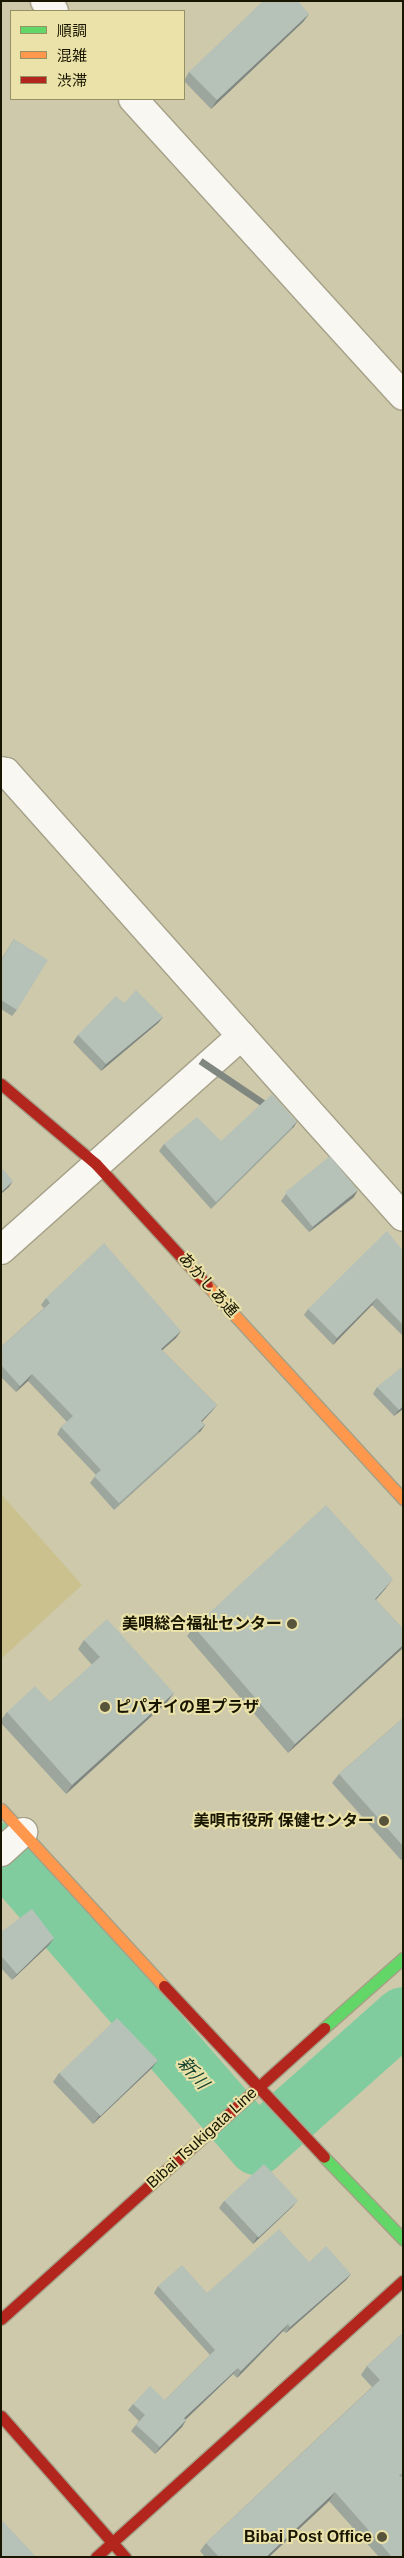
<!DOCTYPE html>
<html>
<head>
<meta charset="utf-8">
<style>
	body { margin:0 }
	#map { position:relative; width:404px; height:2558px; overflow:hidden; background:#cec9aa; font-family:Helvetica,"Noto Sans JP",sans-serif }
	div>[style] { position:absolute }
	.green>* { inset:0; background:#cac18e }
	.river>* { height:58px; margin:-29px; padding:0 29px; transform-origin:29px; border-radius:29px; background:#80cc9f }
	.roads { filter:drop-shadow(1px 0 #a5a088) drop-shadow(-1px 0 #a5a088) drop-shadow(0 1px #a5a088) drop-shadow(0 -1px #a5a088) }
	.street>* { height:28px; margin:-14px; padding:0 14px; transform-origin:14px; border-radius:14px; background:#f8f7f2 }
	.fast>* { height:11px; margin:-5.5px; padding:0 5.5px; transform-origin:5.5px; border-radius:5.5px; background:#63d668 }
	.slow>* { height:11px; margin:-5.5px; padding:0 5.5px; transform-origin:5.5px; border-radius:5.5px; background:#ff974d }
	.jam>* { height:11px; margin:-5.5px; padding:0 5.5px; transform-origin:5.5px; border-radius:5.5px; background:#b3261e }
	.wall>* { inset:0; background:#9da69d }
	.shaded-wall>* { inset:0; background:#7f8780; transform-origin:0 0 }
	.building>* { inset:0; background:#b6c1b7; transform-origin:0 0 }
	.dots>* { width:14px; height:14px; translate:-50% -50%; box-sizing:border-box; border:2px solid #eae2a8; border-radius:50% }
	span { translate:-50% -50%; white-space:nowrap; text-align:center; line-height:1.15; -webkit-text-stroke:4px #eae2a8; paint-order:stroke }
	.street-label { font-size:16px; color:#181501 }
	.poi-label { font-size:16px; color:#181501; font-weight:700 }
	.right { translate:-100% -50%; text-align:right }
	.left { translate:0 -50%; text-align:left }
	.water-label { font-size:18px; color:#14432e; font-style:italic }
	.frame { position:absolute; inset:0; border:2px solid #181501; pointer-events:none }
	.legend { position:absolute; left:10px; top:10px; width:175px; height:90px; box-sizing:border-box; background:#eae2a8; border:1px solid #969065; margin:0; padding:6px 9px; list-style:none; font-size:15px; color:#181501 }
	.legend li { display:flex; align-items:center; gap:10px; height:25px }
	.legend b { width:25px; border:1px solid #969065 }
</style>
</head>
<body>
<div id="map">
	<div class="green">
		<i style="clip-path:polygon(1px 1494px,82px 1585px,1px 1659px)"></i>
	</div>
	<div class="river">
		<i style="left:1px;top:1852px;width:390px;rotate:49deg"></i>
		<i style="left:257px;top:2146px;width:195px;rotate:-41.7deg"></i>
	</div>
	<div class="roads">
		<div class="street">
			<i style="left:45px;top:1px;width:13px;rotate:48deg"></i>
			<i style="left:133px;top:99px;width:401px;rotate:47.7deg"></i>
			<i style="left:1px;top:771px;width:5px;rotate:11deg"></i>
			<i style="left:6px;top:772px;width:596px;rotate:48.26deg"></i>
			<i style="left:1px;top:1250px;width:322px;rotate:-41.7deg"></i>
			<i style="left:1px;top:1852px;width:30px;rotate:-42deg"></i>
		</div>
		<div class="fast">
			<i style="left:324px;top:2028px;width:106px;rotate:-41.5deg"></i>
			<i style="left:324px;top:2157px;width:114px;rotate:46.1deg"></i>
		</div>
		<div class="slow">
			<i style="left:207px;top:1285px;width:290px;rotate:47.5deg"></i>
			<i style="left:1px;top:1809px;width:241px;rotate:47.4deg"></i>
		</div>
		<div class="jam">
			<i style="left:1px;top:1084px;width:124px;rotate:40.1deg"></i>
			<i style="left:96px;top:1164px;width:164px;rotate:47.5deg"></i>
			<i style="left:164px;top:1986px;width:234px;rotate:46.9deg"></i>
			<i style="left:1px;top:2319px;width:435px;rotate:-42deg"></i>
			<i style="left:1px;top:2416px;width:188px;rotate:48.7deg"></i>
			<i style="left:96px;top:2557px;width:413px;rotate:-42deg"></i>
		</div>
	</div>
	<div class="wall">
		<i style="clip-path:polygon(309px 14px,303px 22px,211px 109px,184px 81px,189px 72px)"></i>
		<i style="clip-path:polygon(14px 939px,17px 1010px,12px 1016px,1px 1009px,1px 960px)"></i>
		<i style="clip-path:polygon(124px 1003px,163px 1017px,158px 1023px,101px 1071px,73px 1042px,78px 1035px)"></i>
		<i style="clip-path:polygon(297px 1122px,293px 1128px,211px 1209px,159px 1151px,164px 1144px,221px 1141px)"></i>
		<i style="clip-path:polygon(286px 1194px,354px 1197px,309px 1232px,281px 1201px)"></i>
		<i style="clip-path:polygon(403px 1251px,403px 1336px,372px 1305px,333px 1345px,304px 1315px,308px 1309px)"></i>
		<i style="clip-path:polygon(46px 1298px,181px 1331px,176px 1338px,162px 1350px,217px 1405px,212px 1411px,202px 1422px,205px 1425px,200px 1432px,114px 1510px,90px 1483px,96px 1475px,57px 1434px,61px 1427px,67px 1422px,28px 1381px,16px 1392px,1px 1377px,1px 1347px,44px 1308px,41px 1305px)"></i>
		<i style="clip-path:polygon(377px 1387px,403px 1409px,394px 1416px,373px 1394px)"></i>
		<i style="clip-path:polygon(386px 1588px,376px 1600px,403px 1629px,288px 1753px,187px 1636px,194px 1627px)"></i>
		<i style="clip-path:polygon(84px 1640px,174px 1693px,167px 1702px,66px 1794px,1px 1723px,1px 1720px,7px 1712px,50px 1702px,92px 1665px,78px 1649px)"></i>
		<i style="clip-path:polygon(403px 1718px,403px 1859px,401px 1860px,332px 1783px,339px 1774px)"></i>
		<i style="clip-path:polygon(1px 1932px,54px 1938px,49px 1945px,12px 1980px,1px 1968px)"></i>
		<i style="clip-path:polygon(158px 2060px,152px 2068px,93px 2124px,53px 2082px,59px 2073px)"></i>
		<i style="clip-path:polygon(224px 2201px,293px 2206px,253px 2244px,219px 2208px)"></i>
		<i style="clip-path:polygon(309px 2262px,351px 2274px,346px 2280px,286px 2333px,283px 2331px,237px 2378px,233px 2374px,186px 2419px,186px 2420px,182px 2427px,155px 2454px,131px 2431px,139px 2421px,128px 2410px,133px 2404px,165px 2400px,210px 2355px,154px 2293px,158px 2286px,207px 2293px)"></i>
		<i style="clip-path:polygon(403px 2333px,403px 2476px,401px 2477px,403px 2557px,379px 2557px,329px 2501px,269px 2557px,205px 2557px,200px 2551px,206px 2543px,372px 2387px,361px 2375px,367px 2366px)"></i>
	</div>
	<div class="shaded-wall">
		<i style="clip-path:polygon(309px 14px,303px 22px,211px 109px,217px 100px)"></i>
		<i style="clip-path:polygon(163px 1017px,158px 1023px,101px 1071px,106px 1064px)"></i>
		<i style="left:297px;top:1122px;width:7px;height:114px;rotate:124deg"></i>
		<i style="clip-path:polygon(13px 1181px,9px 1187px,1px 1194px,1px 1192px)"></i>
		<i style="clip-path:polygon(358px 1190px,354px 1197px,309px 1232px,314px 1226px)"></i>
		<i style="clip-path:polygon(377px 1298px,372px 1305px,333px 1345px,337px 1338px)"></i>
		<i style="clip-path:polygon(181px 1331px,176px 1338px,157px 1355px,161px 1349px)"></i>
		<i style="clip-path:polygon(32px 1374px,28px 1381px,16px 1392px,20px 1386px)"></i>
		<i style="clip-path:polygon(217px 1405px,212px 1411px,196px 1428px,201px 1421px)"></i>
		<i style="clip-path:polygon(403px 1406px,403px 1409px,394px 1416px,399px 1410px)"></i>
		<i style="left:205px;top:1425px;width:9px;height:116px;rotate:126deg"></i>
		<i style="clip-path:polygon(393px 1579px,386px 1588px,368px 1608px,375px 1599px)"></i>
		<i style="clip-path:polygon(403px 1645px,403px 1648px,288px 1753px,295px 1744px)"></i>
		<i style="clip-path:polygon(174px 1693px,167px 1702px,66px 1794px,72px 1785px)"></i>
		<i style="clip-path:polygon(54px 1938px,49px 1945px,12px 1980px,17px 1974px)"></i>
		<i style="clip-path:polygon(158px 2060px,152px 2068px,93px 2124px,99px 2116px)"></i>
		<i style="clip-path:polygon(298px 2200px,293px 2206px,253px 2244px,257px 2237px)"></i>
		<i style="clip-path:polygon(351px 2274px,346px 2280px,286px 2333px,290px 2327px)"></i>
		<i style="clip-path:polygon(288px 2324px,283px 2331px,237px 2378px,241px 2371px)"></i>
		<i style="clip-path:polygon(238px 2368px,233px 2374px,180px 2425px,184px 2418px)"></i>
		<i style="clip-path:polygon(186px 2420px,182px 2427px,155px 2454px,160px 2447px)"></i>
		<i style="clip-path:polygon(335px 2492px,329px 2501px,269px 2557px,266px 2557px)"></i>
	</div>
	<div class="building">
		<i style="clip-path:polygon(263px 1px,298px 1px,309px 14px,217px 100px,189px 72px)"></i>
		<i style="clip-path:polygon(14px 939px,48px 960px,17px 1010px,1px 1000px,1px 961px)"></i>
		<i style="clip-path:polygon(136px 990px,163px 1017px,106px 1064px,78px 1035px,116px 996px,124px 1003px)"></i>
		<i style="clip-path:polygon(272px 1094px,297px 1122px,216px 1202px,164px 1144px,197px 1117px,221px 1141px)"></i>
		<i style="left:330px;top:1156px;width:44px;height:58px;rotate:51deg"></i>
		<i style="clip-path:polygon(1px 1167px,13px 1181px,1px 1192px)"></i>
		<i style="clip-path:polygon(387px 1231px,403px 1251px,403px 1325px,377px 1298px,337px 1338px,308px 1309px)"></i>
		<i style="clip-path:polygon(104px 1243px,181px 1331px,161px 1349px,217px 1405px,201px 1421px,205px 1425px,119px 1503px,94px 1476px,101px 1470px,61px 1427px,73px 1416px,32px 1374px,20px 1386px,1px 1365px,1px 1347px,50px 1303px,46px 1298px)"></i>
		<i style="clip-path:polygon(403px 1366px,403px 1406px,399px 1410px,377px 1387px)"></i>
		<i style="clip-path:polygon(326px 1505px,393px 1579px,375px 1599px,403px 1629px,403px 1645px,295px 1744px,194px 1627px)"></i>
		<i style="clip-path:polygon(107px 1619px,174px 1693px,72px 1785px,7px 1712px,35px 1686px,50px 1702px,100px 1657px,84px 1640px)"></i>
		<i style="clip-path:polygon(403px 1718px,403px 1846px,339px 1774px)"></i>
		<i style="clip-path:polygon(32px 1909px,54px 1938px,17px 1974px,1px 1956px,1px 1932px)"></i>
		<i style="left:117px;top:2018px;width:59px;height:80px;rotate:46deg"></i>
		<i style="left:264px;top:2164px;width:50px;height:54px;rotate:47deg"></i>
		<i style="clip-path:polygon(279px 2229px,309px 2262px,326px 2246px,351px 2274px,290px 2327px,288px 2324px,241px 2371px,238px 2368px,184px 2418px,186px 2420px,160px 2447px,136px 2425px,145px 2415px,133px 2404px,150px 2386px,165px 2400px,215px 2350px,158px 2286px,182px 2265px,207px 2293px)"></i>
		<i style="clip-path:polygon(403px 2333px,403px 2473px,399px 2475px,403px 2479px,403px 2557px,392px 2557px,335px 2492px,266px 2557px,219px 2557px,206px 2543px,380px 2380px,367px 2366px)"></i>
		<i style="clip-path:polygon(1px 2519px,36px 2557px,1px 2557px)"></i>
	</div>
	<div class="dots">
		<i style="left:292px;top:1624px;background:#58543c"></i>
		<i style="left:105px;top:1707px;background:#58543c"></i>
		<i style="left:384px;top:1821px;background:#58543c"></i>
		<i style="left:382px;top:2537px;background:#58543c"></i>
	</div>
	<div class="street-label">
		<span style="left:208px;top:1285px;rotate:48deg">あかしあ通</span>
		<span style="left:202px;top:2138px;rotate:-42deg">Bibai Tsukigata Line</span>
	</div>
	<div class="poi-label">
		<span class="right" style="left:282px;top:1624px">美唄総合福祉センター</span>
		<span class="left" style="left:115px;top:1707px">ピパオイの里プラザ</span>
		<span class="right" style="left:374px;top:1821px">美唄市役所 保健センター</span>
		<span class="right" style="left:372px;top:2537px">Bibai Post Office</span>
	</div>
	<div class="water-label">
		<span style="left:193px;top:2073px;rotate:49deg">新川</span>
	</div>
	<div class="frame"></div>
	<ul class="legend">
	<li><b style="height:6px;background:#63d668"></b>順調</li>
	<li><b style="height:6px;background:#ff974d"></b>混雑</li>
	<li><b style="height:6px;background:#b3261e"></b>渋滞</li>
	</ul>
</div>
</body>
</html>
